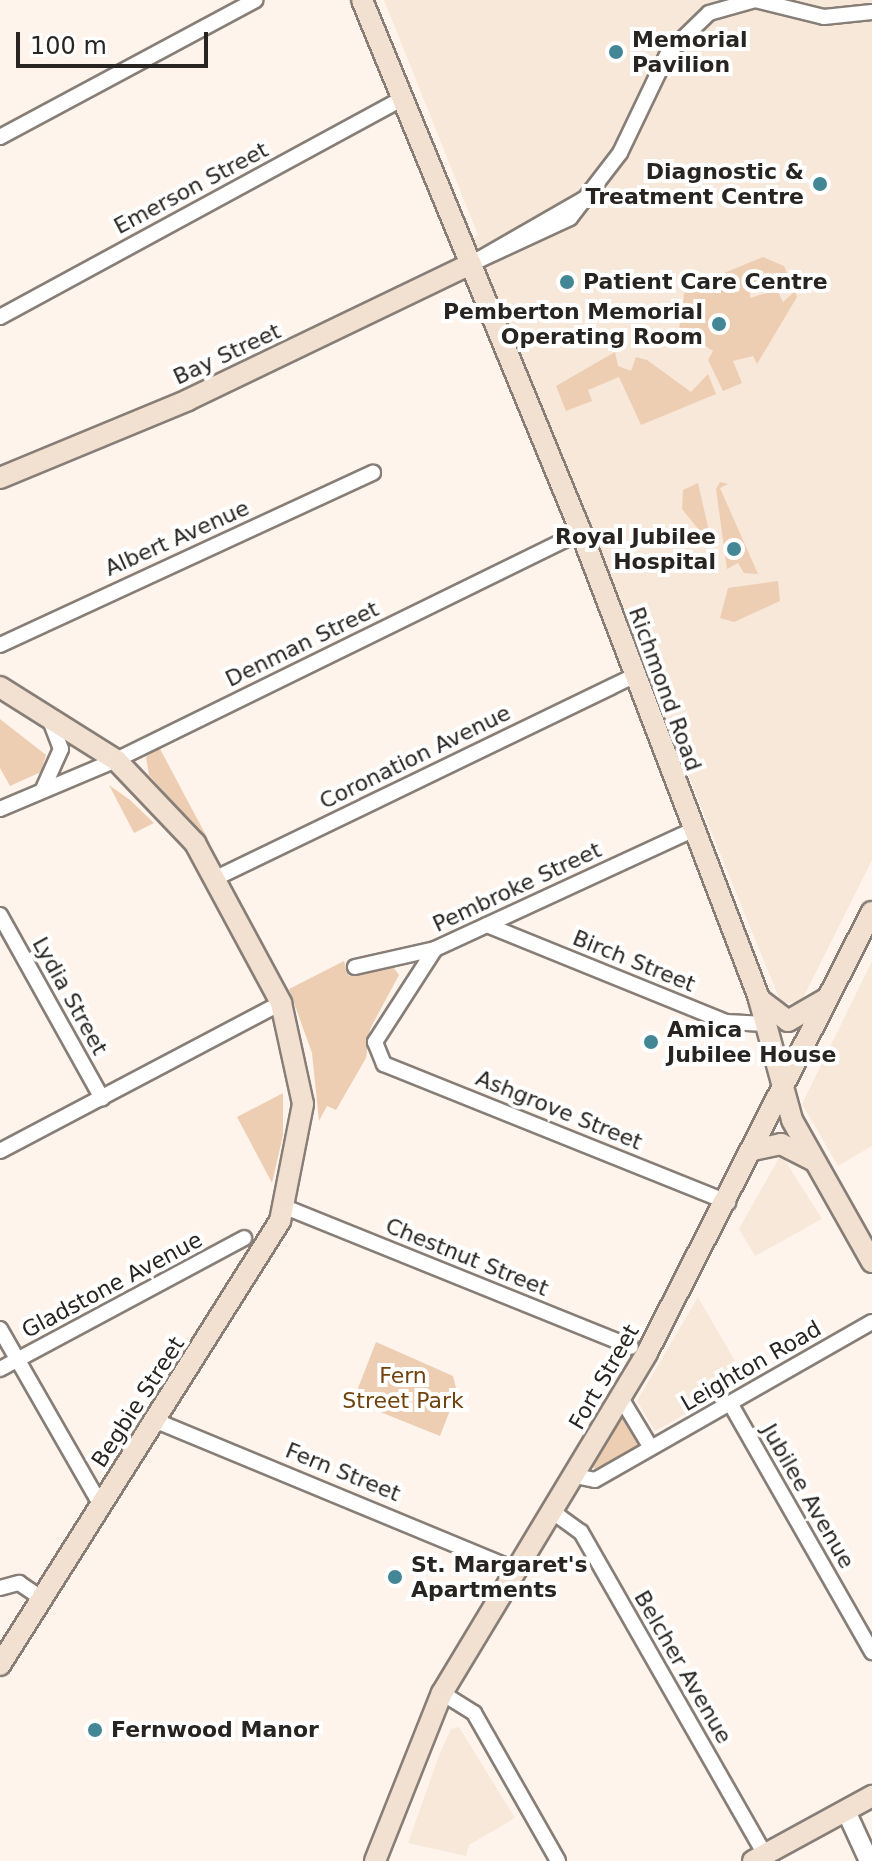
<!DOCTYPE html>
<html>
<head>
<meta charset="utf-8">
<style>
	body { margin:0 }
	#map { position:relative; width:872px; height:1861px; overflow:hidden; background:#fef4ec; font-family:"DejaVu Sans",sans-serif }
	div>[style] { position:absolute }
	.built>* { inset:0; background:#f8e8d9 }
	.green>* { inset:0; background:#edceb2 }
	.roads { filter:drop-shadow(2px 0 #877e77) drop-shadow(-2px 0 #877e77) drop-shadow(0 2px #877e77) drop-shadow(0 -2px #877e77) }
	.minor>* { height:14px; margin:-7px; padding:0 7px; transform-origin:7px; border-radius:7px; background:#fff }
	.tertiary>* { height:18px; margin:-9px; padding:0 9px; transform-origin:9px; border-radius:9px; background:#fff }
	.secondary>* { height:20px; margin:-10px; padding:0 10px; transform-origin:10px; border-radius:10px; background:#f2e1d1 }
	.dots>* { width:22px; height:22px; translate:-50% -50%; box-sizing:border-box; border:4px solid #fff; border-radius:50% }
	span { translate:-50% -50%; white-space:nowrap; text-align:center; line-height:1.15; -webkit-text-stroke:8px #fff; paint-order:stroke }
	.poi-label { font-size:22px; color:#272421; font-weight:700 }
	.left { translate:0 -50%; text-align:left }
	.right { translate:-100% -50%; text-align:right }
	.street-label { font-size:22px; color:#272421 }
	.park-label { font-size:22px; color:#71430c }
	.scale { position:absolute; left:16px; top:32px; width:192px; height:36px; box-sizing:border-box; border:4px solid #272421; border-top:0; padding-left:10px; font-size:24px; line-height:28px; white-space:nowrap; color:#272421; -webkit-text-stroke:6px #fff; paint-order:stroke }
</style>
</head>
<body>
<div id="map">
	<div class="built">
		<i style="clip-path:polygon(384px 0,872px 0,872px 860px,801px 1002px,781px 1003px,470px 239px,478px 235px)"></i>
		<i style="clip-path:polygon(872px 961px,872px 1146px,838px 1166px,802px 1104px)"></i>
		<i style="clip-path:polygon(781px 1154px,822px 1219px,755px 1256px,739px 1229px)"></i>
		<i style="clip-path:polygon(698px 1297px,746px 1380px,655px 1431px,637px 1401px)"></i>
		<i style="clip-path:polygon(459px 1727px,515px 1818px,469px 1845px,466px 1856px,408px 1843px,440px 1753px,451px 1729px)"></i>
	</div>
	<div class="green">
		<i style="clip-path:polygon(763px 257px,784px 266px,791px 283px,783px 287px,776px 275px,750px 289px,750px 298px,777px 290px,783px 302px,795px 291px,797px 297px,757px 364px,753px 356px,733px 361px,742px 383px,723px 391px,708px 360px,713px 351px,679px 329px,685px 289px)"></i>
		<i style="clip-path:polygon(615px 352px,618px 366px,631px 371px,636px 357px,647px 360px,691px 392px,708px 374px,716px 394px,641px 425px,619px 377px,588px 390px,592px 401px,566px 411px,556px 386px)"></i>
		<i style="clip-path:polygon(720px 482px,728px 484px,720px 488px,758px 574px,744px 573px,738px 563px,727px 569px,716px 489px)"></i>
		<i style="clip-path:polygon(698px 483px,710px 536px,707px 540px,682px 509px,683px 490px)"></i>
		<i style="clip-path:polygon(778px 581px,780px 601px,734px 622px,720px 618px,728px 588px)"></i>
		<i style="clip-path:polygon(0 719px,46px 755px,41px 772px,10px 786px,0 768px)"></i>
		<i style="clip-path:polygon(159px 747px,210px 843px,209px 843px,149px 775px,146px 757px)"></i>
		<i style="clip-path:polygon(109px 785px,130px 800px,154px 823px,134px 833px)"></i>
		<i style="clip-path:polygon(344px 961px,349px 976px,393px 967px,399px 975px,370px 1029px,366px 1058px,336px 1110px,327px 1106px,319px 1121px,312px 1053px,289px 989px)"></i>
		<i style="clip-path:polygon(283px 1093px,283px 1135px,272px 1183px,237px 1117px)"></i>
		<i style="clip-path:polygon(376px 1342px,453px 1376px,457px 1392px,440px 1436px,353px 1401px)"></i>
		<i style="clip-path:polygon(622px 1417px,640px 1448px,594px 1469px,593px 1465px)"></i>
	</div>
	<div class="roads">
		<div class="minor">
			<i style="left:0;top:137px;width:290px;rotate:-28.2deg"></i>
			<i style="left:474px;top:262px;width:130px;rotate:-29.9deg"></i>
			<i style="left:471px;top:264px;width:109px;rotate:-24.9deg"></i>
			<i style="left:570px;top:218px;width:82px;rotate:-52.4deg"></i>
			<i style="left:620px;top:153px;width:111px;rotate:-64.4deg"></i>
			<i style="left:668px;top:53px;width:57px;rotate:-44.3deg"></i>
			<i style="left:709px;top:13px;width:48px;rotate:-15.8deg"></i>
			<i style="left:755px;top:0;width:71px;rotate:13.8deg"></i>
			<i style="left:824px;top:17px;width:48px;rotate:-5.9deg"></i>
			<i style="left:0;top:317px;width:459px;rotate:-28.5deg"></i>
			<i style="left:0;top:645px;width:411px;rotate:-24.8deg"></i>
			<i style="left:43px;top:789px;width:44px;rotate:-65.8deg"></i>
			<i style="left:61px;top:749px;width:30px;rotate:-111deg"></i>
			<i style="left:0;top:809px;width:126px;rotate:-22.9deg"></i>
			<i style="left:116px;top:760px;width:518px;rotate:-26.12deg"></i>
			<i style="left:216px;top:878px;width:464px;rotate:-25.8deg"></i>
			<i style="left:0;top:915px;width:210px;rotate:60.9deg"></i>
			<i style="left:487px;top:925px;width:258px;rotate:22.1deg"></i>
			<i style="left:726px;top:1022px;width:40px;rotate:2.9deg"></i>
			<i style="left:435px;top:949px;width:111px;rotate:122.8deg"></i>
			<i style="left:375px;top:1042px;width:24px;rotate:68deg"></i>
			<i style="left:384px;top:1064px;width:371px;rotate:21.9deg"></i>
			<i style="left:355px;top:967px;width:82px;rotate:-12.7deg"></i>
			<i style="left:435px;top:949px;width:283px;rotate:-24.8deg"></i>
			<i style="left:0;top:1151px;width:318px;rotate:-27.8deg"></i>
			<i style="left:285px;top:1207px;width:373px;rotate:22deg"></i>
			<i style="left:0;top:1329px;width:203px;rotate:60.2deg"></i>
			<i style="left:0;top:1369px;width:277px;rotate:-28.2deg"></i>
			<i style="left:621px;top:1398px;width:58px;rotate:59deg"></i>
			<i style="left:730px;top:1403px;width:287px;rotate:60.3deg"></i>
			<i style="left:154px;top:1420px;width:390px;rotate:22.5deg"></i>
			<i style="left:575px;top:1476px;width:20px;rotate:11deg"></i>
			<i style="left:595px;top:1480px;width:319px;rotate:-29.7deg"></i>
			<i style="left:553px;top:1512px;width:34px;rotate:36deg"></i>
			<i style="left:581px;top:1532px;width:372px;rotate:60.3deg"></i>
			<i style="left:0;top:1588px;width:20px;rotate:-15deg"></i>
			<i style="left:19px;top:1583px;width:27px;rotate:34deg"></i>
			<i style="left:442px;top:1693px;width:38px;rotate:32deg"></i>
			<i style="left:474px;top:1713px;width:170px;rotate:60.4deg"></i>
		</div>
		<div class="tertiary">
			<i style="left:846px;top:1811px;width:55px;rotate:65.3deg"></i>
		</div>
		<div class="secondary">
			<i style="left:362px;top:0;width:575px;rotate:67.63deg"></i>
			<i style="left:581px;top:532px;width:500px;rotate:69.1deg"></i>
			<i style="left:759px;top:999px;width:125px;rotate:74.7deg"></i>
			<i style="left:792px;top:1120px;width:163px;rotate:60.6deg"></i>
			<i style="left:0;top:478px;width:204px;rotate:-22.5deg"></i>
			<i style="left:188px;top:400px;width:314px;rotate:-25.7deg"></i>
			<i style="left:0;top:687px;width:137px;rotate:32.2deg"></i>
			<i style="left:116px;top:760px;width:115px;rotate:46.4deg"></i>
			<i style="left:195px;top:843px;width:182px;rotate:61.7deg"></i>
			<i style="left:281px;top:1003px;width:103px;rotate:77.7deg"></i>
			<i style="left:303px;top:1104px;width:119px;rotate:101.1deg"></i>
			<i style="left:280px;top:1221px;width:525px;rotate:122.24deg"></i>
			<i style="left:759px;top:999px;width:36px;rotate:37deg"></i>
			<i style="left:788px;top:1021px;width:42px;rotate:-30.3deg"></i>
			<i style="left:753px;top:1150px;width:29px;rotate:-12deg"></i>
			<i style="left:781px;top:1144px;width:37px;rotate:27deg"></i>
			<i style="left:375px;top:1861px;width:181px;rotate:-68.3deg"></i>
			<i style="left:442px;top:1693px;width:397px;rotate:-58.9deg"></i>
			<i style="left:647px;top:1353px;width:495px;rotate:-63deg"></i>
			<i style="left:753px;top:1861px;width:136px;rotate:-28.6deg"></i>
		</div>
	</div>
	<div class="dots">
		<i style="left:616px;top:52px;background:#438796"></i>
		<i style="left:820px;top:184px;background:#438796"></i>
		<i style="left:567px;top:282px;background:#438796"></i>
		<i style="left:719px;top:324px;background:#438796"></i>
		<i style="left:734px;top:549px;background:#438796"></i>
		<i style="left:651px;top:1042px;background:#438796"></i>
		<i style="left:395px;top:1577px;background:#438796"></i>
		<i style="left:95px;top:1730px;background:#438796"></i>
	</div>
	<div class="poi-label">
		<span class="left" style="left:632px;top:52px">Memorial<br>Pavilion</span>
		<span class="right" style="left:804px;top:184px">Diagnostic &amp;<br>Treatment Centre</span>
		<span class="left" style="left:583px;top:282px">Patient Care Centre</span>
		<span class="right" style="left:703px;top:324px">Pemberton Memorial<br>Operating Room</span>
		<span class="right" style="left:716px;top:549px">Royal Jubilee<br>Hospital</span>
		<span class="left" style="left:667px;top:1042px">Amica<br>Jubilee House</span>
		<span class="left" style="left:411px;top:1577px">St. Margaret's<br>Apartments</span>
		<span class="left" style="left:111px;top:1730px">Fernwood Manor</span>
	</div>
	<div class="street-label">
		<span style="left:191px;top:188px;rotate:-28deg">Emerson Street</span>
		<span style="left:227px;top:354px;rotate:-25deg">Bay Street</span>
		<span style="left:177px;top:538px;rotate:-24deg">Albert Avenue</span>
		<span style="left:302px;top:644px;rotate:-26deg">Denman Street</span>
		<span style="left:665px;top:689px;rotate:70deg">Richmond Road</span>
		<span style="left:415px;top:757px;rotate:-26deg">Coronation Avenue</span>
		<span style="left:517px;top:887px;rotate:-25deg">Pembroke Street</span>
		<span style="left:634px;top:961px;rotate:22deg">Birch Street</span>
		<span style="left:70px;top:996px;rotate:61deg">Lydia Street</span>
		<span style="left:559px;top:1110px;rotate:22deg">Ashgrove Street</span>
		<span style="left:467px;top:1257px;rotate:22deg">Chestnut Street</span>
		<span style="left:112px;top:1285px;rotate:-28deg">Gladstone Avenue</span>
		<span style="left:751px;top:1366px;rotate:-30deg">Leighton Road</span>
		<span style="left:604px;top:1377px;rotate:-60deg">Fort Street</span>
		<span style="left:138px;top:1402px;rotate:-57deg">Begbie Street</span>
		<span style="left:343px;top:1472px;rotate:22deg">Fern Street</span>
		<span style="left:808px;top:1496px;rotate:60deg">Jubilee Avenue</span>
		<span style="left:683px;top:1667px;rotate:60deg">Belcher Avenue</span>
	</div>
	<div class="park-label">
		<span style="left:403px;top:1388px">Fern<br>Street Park</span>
	</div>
	<div class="scale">100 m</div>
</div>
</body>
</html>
